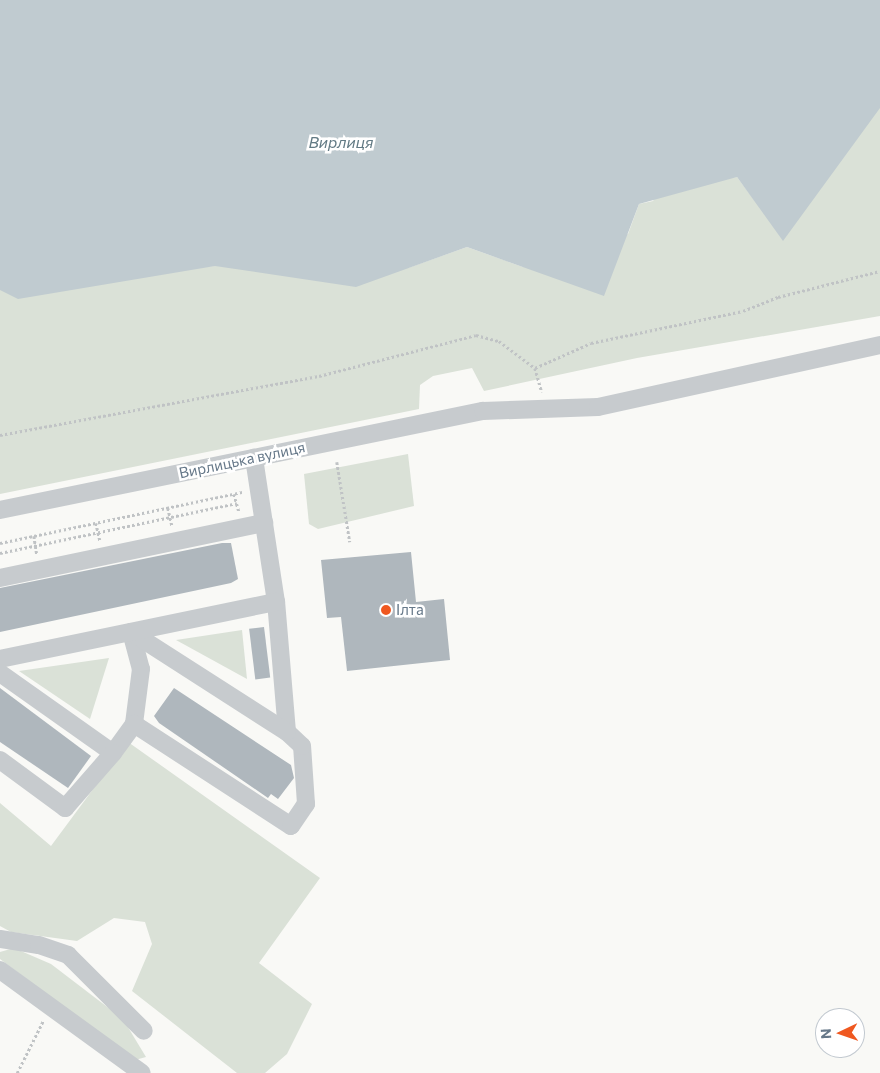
<!DOCTYPE html>
<html>
<head>
<meta charset="utf-8">
<style>
	body { margin:0 }
	#map { position:relative; width:880px; height:1073px; overflow:hidden; background:#f9f9f6; font-family:Commissioner,sans-serif }
	div>[style] { position:absolute }
	.green>* { inset:0; background:#dae1d7 }
	.water>* { inset:0; background:#c0cbd0 }
	.building>* { inset:0; background:#afb7bd; transform-origin:0 0 }
	.path>* { height:2.5px; margin-top:-1.25px; transform-origin:0; background:repeating-linear-gradient(90deg,#c0c3c5 0 2.5px,transparent 0 5px) }
	.minor>* { height:18px; margin:-9px; padding:0 9px; transform-origin:9px; border-radius:9px; background:#c7cbce }
	.dots>* { width:14px; height:14px; translate:-50% -50%; box-sizing:border-box; border:2px solid #fff; border-radius:50% }
	span { translate:-50% -50%; white-space:nowrap; text-align:center; line-height:1.15; -webkit-text-stroke:5px #fff; paint-order:stroke }
	.street-label { font-size:15px; color:#667889 }
	.poi-label { font-size:15px; color:#667889 }
	.left { translate:0 -50%; text-align:left }
	.water-label { font-size:16px; color:#627a84; font-style:italic }
	.north { position:absolute; left:815px; top:1008px; width:50px; height:50px; box-sizing:border-box; background:#fff; border:1px solid #c2c9d0; border-radius:50%; rotate:267deg; font-size:14px; font-weight:700; line-height:20px; text-align:center; color:#667889 }
	.north::after { content:''; display:block; margin:auto; width:18px; height:22px; background:#ef5820; clip-path:polygon(50% 0,100% 100%,50% 72%,0 100%) }
</style>
</head>
<body>
<div id="map">
	<div class="green">
		<div style="clip-path:polygon(880px 61px,880px 316px,637px 358px,484px 391px,472px 368px,433px 376px,420px 385px,419px 409px,0 494px,0 276px,215px 266px,408px 268px,467px 247px,523px 267px,628px 234px,639px 204px,653px 201px,664px 185px,737px 177px,755px 201px)"></div>
		<div style="clip-path:polygon(408px 454px,414px 506px,318px 529px,309px 524px,304px 474px)"></div>
		<div style="clip-path:polygon(242px 630px,247px 679px,176px 640px)"></div>
		<div style="clip-path:polygon(109px 658px,90px 719px,19px 671px)"></div>
		<div style="clip-path:polygon(128px 742px,320px 878px,259px 963px,312px 1004px,287px 1054px,265px 1073px,237px 1073px,132px 991px,152px 944px,145px 922px,114px 918px,77px 941px,11px 932px,0 926px,0 803px,51px 846px)"></div>
		<div style="clip-path:polygon(14px 948px,51px 964px,123px 1019px,146px 1057px,135px 1060px,0 959px,0 952px)"></div>
	</div>
	<div class="water">
		<div style="clip-path:polygon(0 0,880px 0,880px 108px,783px 241px,737px 177px,639px 204px,604px 296px,467px 247px,356px 287px,215px 266px,18px 299px,0 290px)"></div>
	</div>
	<div class="building">
		<div style="clip-path:polygon(222px 543px,231px 543px,238px 579px,231px 583px,0 632px,0 588px)"></div>
		<div style="clip-path:polygon(411px 552px,416px 602px,444px 599px,450px 660px,347px 671px,341px 617px,327px 618px,321px 560px)"></div>
		<div style="left:264px;top:627px;width:51px;height:15px;rotate:83deg"></div>
		<div style="clip-path:polygon(0 688px,91px 756px,68px 788px,0 742px)"></div>
		<div style="clip-path:polygon(174px 688px,291px 765px,294px 778px,278px 799px,271px 794px,268px 798px,159px 723px,154px 716px)"></div>
	</div>
	<div class="path">
		<div style="left:535px;top:368px;width:61px;rotate:-24.1deg"></div>
		<div style="left:591px;top:343px;width:155px;rotate:-11.9deg"></div>
		<div style="left:743px;top:311px;width:38px;rotate:-22deg"></div>
		<div style="left:778px;top:297px;width:105px;rotate:-14.3deg"></div>
		<div style="left:0;top:435px;width:324px;rotate:-10.5deg"></div>
		<div style="left:319px;top:376px;width:162px;rotate:-14.6deg"></div>
		<div style="left:476px;top:335px;width:24px;rotate:15deg"></div>
		<div style="left:499px;top:341px;width:45px;rotate:36.9deg"></div>
		<div style="left:535px;top:368px;width:25px;rotate:74deg"></div>
		<div style="left:337px;top:462px;width:81px;rotate:80.8deg"></div>
		<div style="left:234px;top:494px;width:19px;rotate:74deg"></div>
		<div style="left:168px;top:508px;width:18px;rotate:77deg"></div>
		<div style="left:96px;top:523px;width:18px;rotate:77deg"></div>
		<div style="left:34px;top:536px;width:18px;rotate:81deg"></div>
		<div style="left:0;top:543px;width:248px;rotate:-11.9deg"></div>
		<div style="left:0;top:553px;width:242px;rotate:-11.9deg"></div>
		<div style="left:17px;top:1073px;width:58px;rotate:-63.4deg"></div>
	</div>
	<div class="minor">
		<div style="left:0;top:510px;width:493px;rotate:-11.6deg"></div>
		<div style="left:483px;top:411px;width:115px;rotate:-2deg"></div>
		<div style="left:598px;top:407px;width:289px;rotate:-12.4deg"></div>
		<div style="left:0;top:578px;width:270px;rotate:-11.8deg"></div>
		<div style="left:131px;top:632px;width:38px;rotate:75deg"></div>
		<div style="left:141px;top:669px;width:55px;rotate:97.3deg"></div>
		<div style="left:134px;top:724px;width:187px;rotate:33deg"></div>
		<div style="left:291px;top:826px;width:27px;rotate:-56deg"></div>
		<div style="left:306px;top:804px;width:58px;rotate:-93.9deg"></div>
		<div style="left:302px;top:746px;width:21px;rotate:-137deg"></div>
		<div style="left:287px;top:732px;width:130px;rotate:-94.8deg"></div>
		<div style="left:276px;top:602px;width:146px;rotate:-98.7deg"></div>
		<div style="left:131px;top:632px;width:185px;rotate:32.7deg"></div>
		<div style="left:0;top:659px;width:282px;rotate:-11.7deg"></div>
		<div style="left:0;top:673px;width:138px;rotate:35.3deg"></div>
		<div style="left:113px;top:753px;width:36px;rotate:-54deg"></div>
		<div style="left:0;top:760px;width:81px;rotate:36.4deg"></div>
		<div style="left:65px;top:808px;width:73px;rotate:-48.9deg"></div>
		<div style="left:0;top:939px;width:39px;rotate:9deg"></div>
		<div style="left:39px;top:945px;width:31px;rotate:19deg"></div>
		<div style="left:68px;top:955px;width:107px;rotate:45deg"></div>
		<div style="left:0;top:970px;width:175px;rotate:36deg"></div>
	</div>
	<div class="dots">
		<div style="left:386px;top:610px;background:#ef5820"></div>
	</div>
	<div class="street-label">
		<span style="left:242px;top:460px;rotate:-12deg">Вирлицька вулиця</span>
	</div>
	<div class="poi-label">
		<span class="left" style="left:396px;top:610px">Ілта</span>
	</div>
	<div class="water-label">
		<span style="left:341px;top:142px">Вирлиця</span>
	</div>
	<div class="north">N</div>
</div>
</body>
</html>
